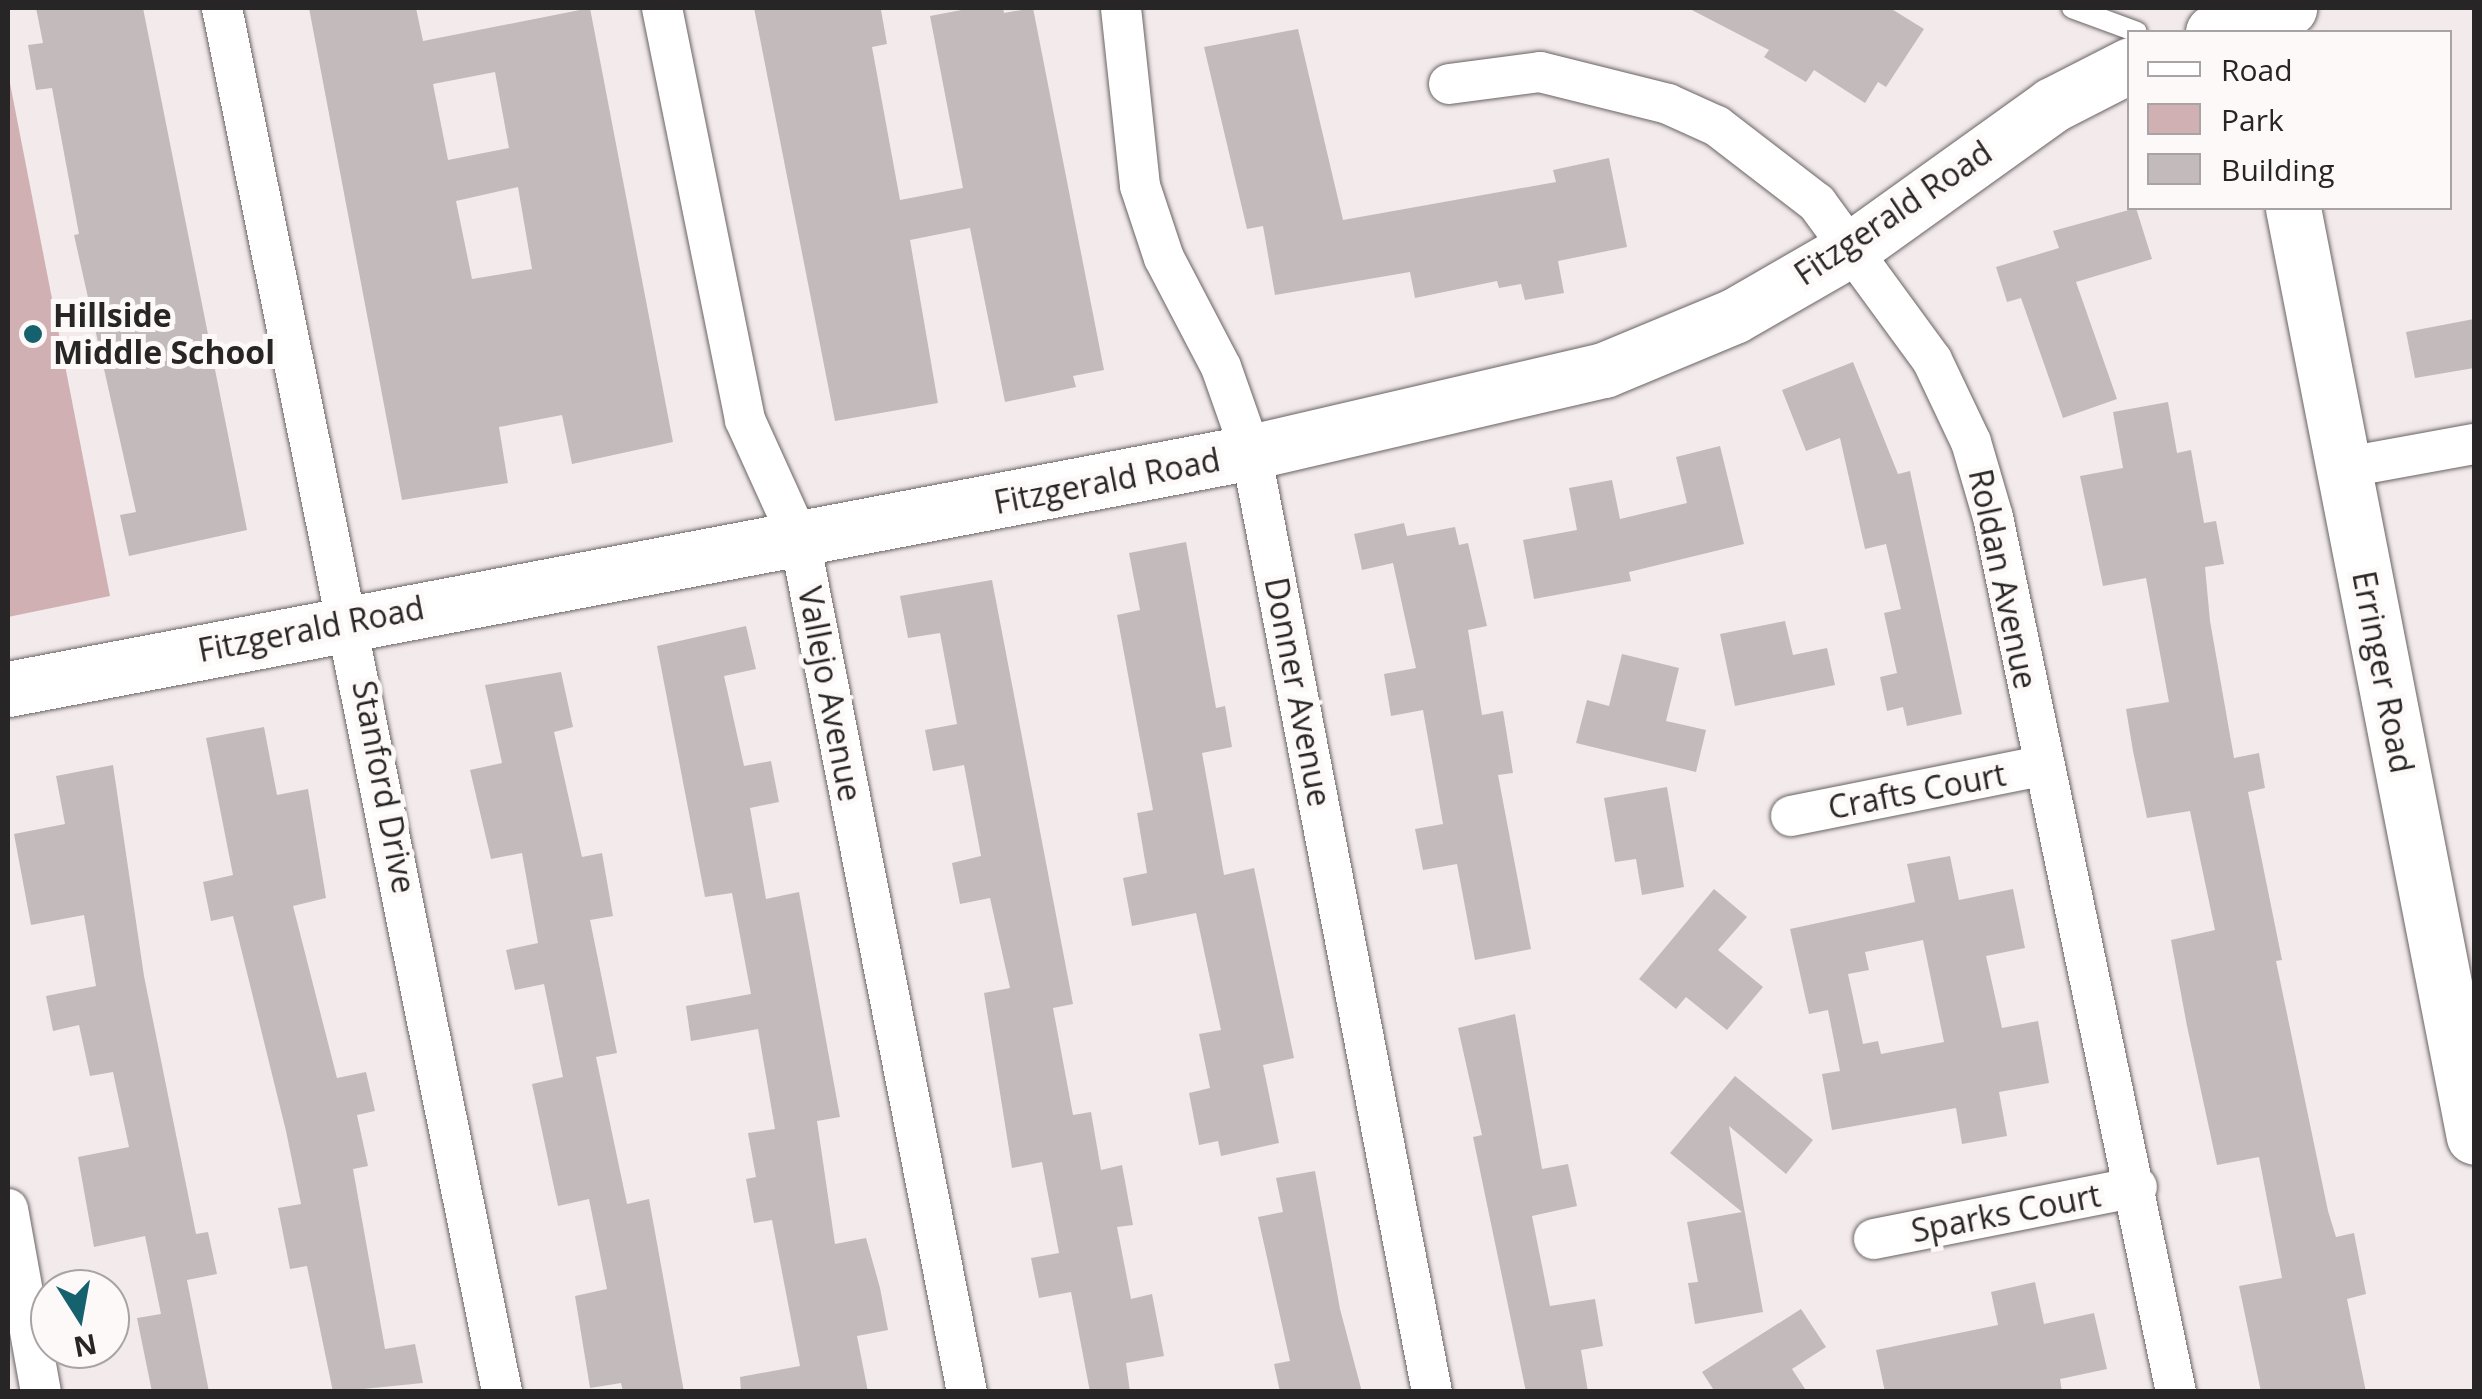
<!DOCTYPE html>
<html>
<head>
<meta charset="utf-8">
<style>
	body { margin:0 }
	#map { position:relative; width:2482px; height:1399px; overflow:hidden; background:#f3ebeb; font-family:"Open Sans",sans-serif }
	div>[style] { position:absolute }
	.green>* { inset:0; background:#d1b0b4 }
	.building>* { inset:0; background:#c2babb }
	.roads { filter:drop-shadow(0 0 2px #6a6364) drop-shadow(0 0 2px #6a6364) }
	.service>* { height:20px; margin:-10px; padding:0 10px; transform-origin:10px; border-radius:10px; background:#fff }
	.minor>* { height:40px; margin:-20px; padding:0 20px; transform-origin:20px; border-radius:20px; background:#fff }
	.secondary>* { height:55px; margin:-27.5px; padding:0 27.5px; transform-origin:27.5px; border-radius:27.5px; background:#fff }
	.dots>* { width:28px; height:28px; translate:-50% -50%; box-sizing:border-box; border:5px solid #fef9f9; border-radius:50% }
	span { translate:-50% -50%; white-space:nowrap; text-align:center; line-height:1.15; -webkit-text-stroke:10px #fef9f9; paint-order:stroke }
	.street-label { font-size:32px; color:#282526 }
	.poi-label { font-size:32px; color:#282526; font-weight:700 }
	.left { translate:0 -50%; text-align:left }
	.frame { position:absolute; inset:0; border:10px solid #282526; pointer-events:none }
	.legend { position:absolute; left:2127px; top:30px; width:325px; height:180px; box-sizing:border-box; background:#fef9f9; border:2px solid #a8a4a5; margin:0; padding:12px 18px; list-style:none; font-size:30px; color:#282526 }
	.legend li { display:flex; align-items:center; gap:20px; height:50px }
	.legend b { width:50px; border:2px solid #a8a4a5 }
	.north { position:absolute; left:30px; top:1269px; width:100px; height:100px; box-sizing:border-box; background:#fef9f9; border:2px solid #a8a4a5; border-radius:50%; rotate:169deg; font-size:28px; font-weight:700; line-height:40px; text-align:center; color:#282526 }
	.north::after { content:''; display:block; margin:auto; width:35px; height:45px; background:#16616e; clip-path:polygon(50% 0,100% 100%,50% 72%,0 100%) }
</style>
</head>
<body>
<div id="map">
	<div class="green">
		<div style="clip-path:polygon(8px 73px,110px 596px,8px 617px)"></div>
	</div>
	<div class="building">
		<div style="clip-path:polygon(36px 8px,143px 8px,247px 530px,129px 556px,120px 515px,136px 512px,74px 235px,79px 234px,52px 88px,36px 90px,28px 45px,43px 43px)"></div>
		<div style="clip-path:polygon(evenodd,309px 8px,416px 8px,423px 41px,590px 8px,673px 442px,572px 464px,562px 415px,499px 427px,508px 483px,402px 500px,309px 8px,495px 72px,509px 148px,448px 160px,433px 84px,495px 72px,309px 8px,518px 187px,532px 269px,472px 279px,456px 201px,518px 187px)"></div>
		<div style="clip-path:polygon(754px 8px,881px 10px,887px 44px,872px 47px,900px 200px,963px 188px,930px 16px,972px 8px,1003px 8px,1004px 13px,1033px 8px,1104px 370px,1073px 376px,1076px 387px,1005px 402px,970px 228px,910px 240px,938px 403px,835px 421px)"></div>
		<div style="clip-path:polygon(1688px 8px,1890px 8px,1924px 29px,1886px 87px,1878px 82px,1865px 103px,1814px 70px,1806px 82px,1764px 57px,1769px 50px)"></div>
		<div style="clip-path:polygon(1298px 29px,1343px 220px,1556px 182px,1553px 170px,1609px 158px,1627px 247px,1558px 261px,1564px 293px,1525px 300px,1521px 284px,1499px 288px,1497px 281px,1415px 298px,1410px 272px,1275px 295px,1263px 226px,1247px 229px,1204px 47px)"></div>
		<div style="clip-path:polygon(2136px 208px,2152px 259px,2076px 282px,2117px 399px,2063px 418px,2021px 298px,2007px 302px,1996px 267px,2059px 248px,2053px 231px)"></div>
		<div style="clip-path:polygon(2474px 319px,2474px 368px,2415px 378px,2406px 332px)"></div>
		<div style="clip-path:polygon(1853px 362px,1898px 474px,1910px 471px,1962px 714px,1907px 726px,1903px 707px,1887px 711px,1880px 677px,1897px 673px,1884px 613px,1901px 609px,1886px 544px,1865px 549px,1840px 438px,1806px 451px,1782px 390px)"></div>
		<div style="clip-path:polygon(2168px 402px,2177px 453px,2191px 450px,2204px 523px,2216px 521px,2224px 564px,2205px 567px,2210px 621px,2234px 758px,2259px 753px,2265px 788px,2248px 792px,2282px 960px,2276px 961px,2328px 1211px,2336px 1237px,2354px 1233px,2366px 1294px,2347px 1299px,2366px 1392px,2261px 1392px,2239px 1286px,2282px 1278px,2259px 1157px,2217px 1165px,2187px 1026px,2171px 940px,2215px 930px,2190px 811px,2147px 818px,2133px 751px,2126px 709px,2169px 702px,2146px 578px,2103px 586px,2080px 476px,2123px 468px,2113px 412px)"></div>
		<div style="clip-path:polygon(1720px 446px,1744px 544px,1629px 572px,1631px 581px,1534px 599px,1523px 540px,1577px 530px,1569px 488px,1612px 480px,1620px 519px,1687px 503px,1676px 457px)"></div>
		<div style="clip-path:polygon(1404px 523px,1407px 536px,1455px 527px,1459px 545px,1468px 543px,1487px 626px,1468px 630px,1482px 715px,1503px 711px,1513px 773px,1498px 775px,1531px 949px,1475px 960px,1457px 864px,1423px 870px,1415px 829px,1443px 824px,1423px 710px,1391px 716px,1384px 674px,1416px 668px,1393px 563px,1362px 570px,1354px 534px)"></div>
		<div style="clip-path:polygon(1186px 542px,1216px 708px,1225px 706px,1232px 747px,1202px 753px,1224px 875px,1254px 868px,1294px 1058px,1263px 1065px,1279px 1143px,1221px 1156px,1218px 1141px,1199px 1145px,1189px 1093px,1210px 1088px,1199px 1034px,1221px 1030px,1196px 913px,1132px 926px,1123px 878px,1147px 873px,1137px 813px,1153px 810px,1117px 615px,1140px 610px,1129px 553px)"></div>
		<div style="clip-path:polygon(992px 580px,1073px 1004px,1053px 1008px,1073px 1115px,1091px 1112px,1101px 1170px,1122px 1165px,1133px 1225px,1117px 1227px,1131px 1299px,1152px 1294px,1164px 1356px,1126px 1363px,1130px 1392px,1090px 1392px,1071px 1292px,1039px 1298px,1031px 1258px,1059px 1253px,1042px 1162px,1012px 1168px,984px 993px,1010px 988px,990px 898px,960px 904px,952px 863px,981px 856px,964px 765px,933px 771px,925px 730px,957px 724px,940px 633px,908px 638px,900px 596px)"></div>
		<div style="clip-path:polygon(1785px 621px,1793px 655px,1827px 648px,1835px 685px,1735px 706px,1720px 634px)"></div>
		<div style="clip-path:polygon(746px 626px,756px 669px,724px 676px,744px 766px,771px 761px,779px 802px,750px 808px,766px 899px,799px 892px,840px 1117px,817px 1121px,835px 1244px,866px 1238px,880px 1288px,888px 1330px,857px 1336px,868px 1392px,741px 1392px,740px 1377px,800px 1366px,772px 1220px,754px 1223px,746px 1179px,756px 1177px,748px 1133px,775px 1129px,758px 1029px,691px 1041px,686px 1006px,751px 994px,732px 893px,705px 897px,657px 646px)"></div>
		<div style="clip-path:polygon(1622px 654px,1679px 668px,1666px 721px,1706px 730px,1696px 772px,1576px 743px,1587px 700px,1609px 706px)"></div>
		<div style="clip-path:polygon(561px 672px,573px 727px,554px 732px,582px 857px,602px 853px,613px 916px,590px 920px,617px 1053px,596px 1057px,627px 1204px,649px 1199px,684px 1392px,623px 1392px,621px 1383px,590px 1388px,575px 1296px,607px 1289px,589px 1199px,558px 1206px,532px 1084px,563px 1077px,544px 984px,515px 990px,506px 950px,538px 943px,522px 853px,491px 859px,470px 770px,502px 763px,485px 685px)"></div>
		<div style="clip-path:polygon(264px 727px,277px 795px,308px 789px,326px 898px,293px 906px,337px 1078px,366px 1072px,375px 1111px,357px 1115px,368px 1166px,353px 1169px,385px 1349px,415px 1344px,423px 1383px,333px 1392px,307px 1266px,290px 1269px,278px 1208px,301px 1204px,286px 1131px,233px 916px,211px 921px,203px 882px,233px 875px,206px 738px)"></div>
		<div style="clip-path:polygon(113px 765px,144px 976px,196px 1234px,208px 1232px,217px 1274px,187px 1280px,209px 1392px,152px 1392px,137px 1318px,161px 1314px,145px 1236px,94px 1247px,78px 1157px,129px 1147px,113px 1072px,90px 1076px,79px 1025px,53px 1031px,46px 996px,96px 986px,84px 915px,31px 925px,14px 834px,65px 824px,56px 776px)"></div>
		<div style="clip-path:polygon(1667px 787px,1684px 887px,1642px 895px,1636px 859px,1615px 862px,1604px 798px)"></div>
		<div style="clip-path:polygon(evenodd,1950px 856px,1959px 900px,2013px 889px,2025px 948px,1986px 956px,2002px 1028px,2038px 1021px,2049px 1083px,1999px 1092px,2007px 1136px,1962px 1144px,1956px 1108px,1832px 1130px,1822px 1074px,1840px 1071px,1828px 1010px,1809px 1014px,1790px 929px,1915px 902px,1907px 864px,1950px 856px,1923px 940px,1944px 1042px,1881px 1054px,1878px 1041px,1863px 1044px,1848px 974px,1869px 970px,1865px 952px,1923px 940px)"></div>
		<div style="clip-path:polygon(1714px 889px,1747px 917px,1718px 950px,1763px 987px,1727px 1030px,1686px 997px,1676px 1009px,1639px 979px)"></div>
		<div style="clip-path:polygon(1515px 1014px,1542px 1169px,1568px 1164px,1577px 1206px,1532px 1216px,1550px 1306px,1595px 1299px,1603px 1346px,1581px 1350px,1588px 1392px,1526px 1392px,1473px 1137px,1482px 1135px,1458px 1028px)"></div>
		<div style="clip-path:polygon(1735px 1076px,1813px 1140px,1786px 1174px,1729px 1126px,1763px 1312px,1695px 1324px,1688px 1283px,1698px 1282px,1687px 1222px,1742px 1212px,1670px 1153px)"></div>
		<div style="clip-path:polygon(1315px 1171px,1340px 1309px,1362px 1392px,1280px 1392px,1274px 1364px,1290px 1361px,1258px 1217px,1283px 1212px,1276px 1178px)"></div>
		<div style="clip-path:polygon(2035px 1282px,2044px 1324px,2094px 1313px,2107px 1369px,2060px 1379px,2062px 1392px,1885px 1392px,1876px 1350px,1998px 1325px,1991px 1292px)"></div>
		<div style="clip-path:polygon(1801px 1309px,1826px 1347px,1792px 1369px,1807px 1392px,1715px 1392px,1702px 1372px)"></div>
	</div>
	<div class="roads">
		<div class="service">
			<div style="left:2072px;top:8px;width:69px;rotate:20.3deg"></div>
		</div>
		<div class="minor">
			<div style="left:222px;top:8px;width:1412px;rotate:78.56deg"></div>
			<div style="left:662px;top:8px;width:420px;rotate:78.6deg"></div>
			<div style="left:745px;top:420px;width:133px;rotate:65.6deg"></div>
			<div style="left:800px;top:541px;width:867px;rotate:78.9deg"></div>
			<div style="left:1121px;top:8px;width:179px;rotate:83.9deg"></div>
			<div style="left:1140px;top:186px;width:76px;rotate:71.6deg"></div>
			<div style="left:1164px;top:258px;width:123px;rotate:62.4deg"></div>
			<div style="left:1221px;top:367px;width:90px;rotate:70.6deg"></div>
			<div style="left:1251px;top:452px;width:957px;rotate:79.1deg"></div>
			<div style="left:1449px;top:84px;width:92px;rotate:-7.5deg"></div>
			<div style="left:1540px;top:72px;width:132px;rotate:14deg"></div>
			<div style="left:1668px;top:104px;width:54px;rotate:24.2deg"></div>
			<div style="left:1717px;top:126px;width:126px;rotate:37.6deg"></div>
			<div style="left:1817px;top:203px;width:195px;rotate:53.8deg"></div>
			<div style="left:1932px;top:360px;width:91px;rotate:64.6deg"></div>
			<div style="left:1971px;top:442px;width:78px;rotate:73.7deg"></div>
			<div style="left:1993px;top:517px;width:894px;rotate:78.19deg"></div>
			<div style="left:2342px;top:468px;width:134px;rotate:-10.3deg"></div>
			<div style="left:1791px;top:816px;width:256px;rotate:-11.3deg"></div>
			<div style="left:8px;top:1209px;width:186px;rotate:79.8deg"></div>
			<div style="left:1874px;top:1239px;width:268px;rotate:-11.2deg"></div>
		</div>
		<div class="secondary">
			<div style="left:2213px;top:32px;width:80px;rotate:-17.5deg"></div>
			<div style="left:2293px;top:208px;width:946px;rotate:78.98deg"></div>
			<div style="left:8px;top:689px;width:1265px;rotate:-10.79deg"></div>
			<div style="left:1251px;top:452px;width:362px;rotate:-13.1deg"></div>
			<div style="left:1604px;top:370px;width:141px;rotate:-22.6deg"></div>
			<div style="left:1734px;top:316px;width:138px;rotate:-29.9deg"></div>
			<div style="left:1854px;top:247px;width:244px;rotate:-35.6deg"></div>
			<div style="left:2052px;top:105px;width:88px;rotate:-27.1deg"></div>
		</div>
	</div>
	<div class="dots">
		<div style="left:33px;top:334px;background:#16616e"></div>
	</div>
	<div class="street-label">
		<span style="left:1893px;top:213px;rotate:-34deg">Fitzgerald Road</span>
		<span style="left:1107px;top:481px;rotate:-11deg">Fitzgerald Road</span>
		<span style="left:2003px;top:579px;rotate:78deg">Roldan Avenue</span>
		<span style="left:311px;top:629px;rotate:-11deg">Fitzgerald Road</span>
		<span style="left:2383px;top:672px;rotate:79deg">Erringer Road</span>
		<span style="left:1298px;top:692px;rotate:79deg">Donner Avenue</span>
		<span style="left:830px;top:694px;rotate:79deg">Vallejo Avenue</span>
		<span style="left:384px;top:787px;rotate:79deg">Stanford Drive</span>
		<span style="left:1917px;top:791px;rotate:-11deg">Crafts Court</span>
		<span style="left:2006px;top:1213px;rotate:-11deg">Sparks Court</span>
	</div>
	<div class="poi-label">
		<span class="left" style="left:53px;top:334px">Hillside<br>Middle School</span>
	</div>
	<div class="frame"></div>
	<ul class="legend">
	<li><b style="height:12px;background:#fff"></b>Road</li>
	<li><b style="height:28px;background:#d1b0b4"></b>Park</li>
	<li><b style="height:28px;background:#c2babb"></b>Building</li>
	</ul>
	<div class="north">N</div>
</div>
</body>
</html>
